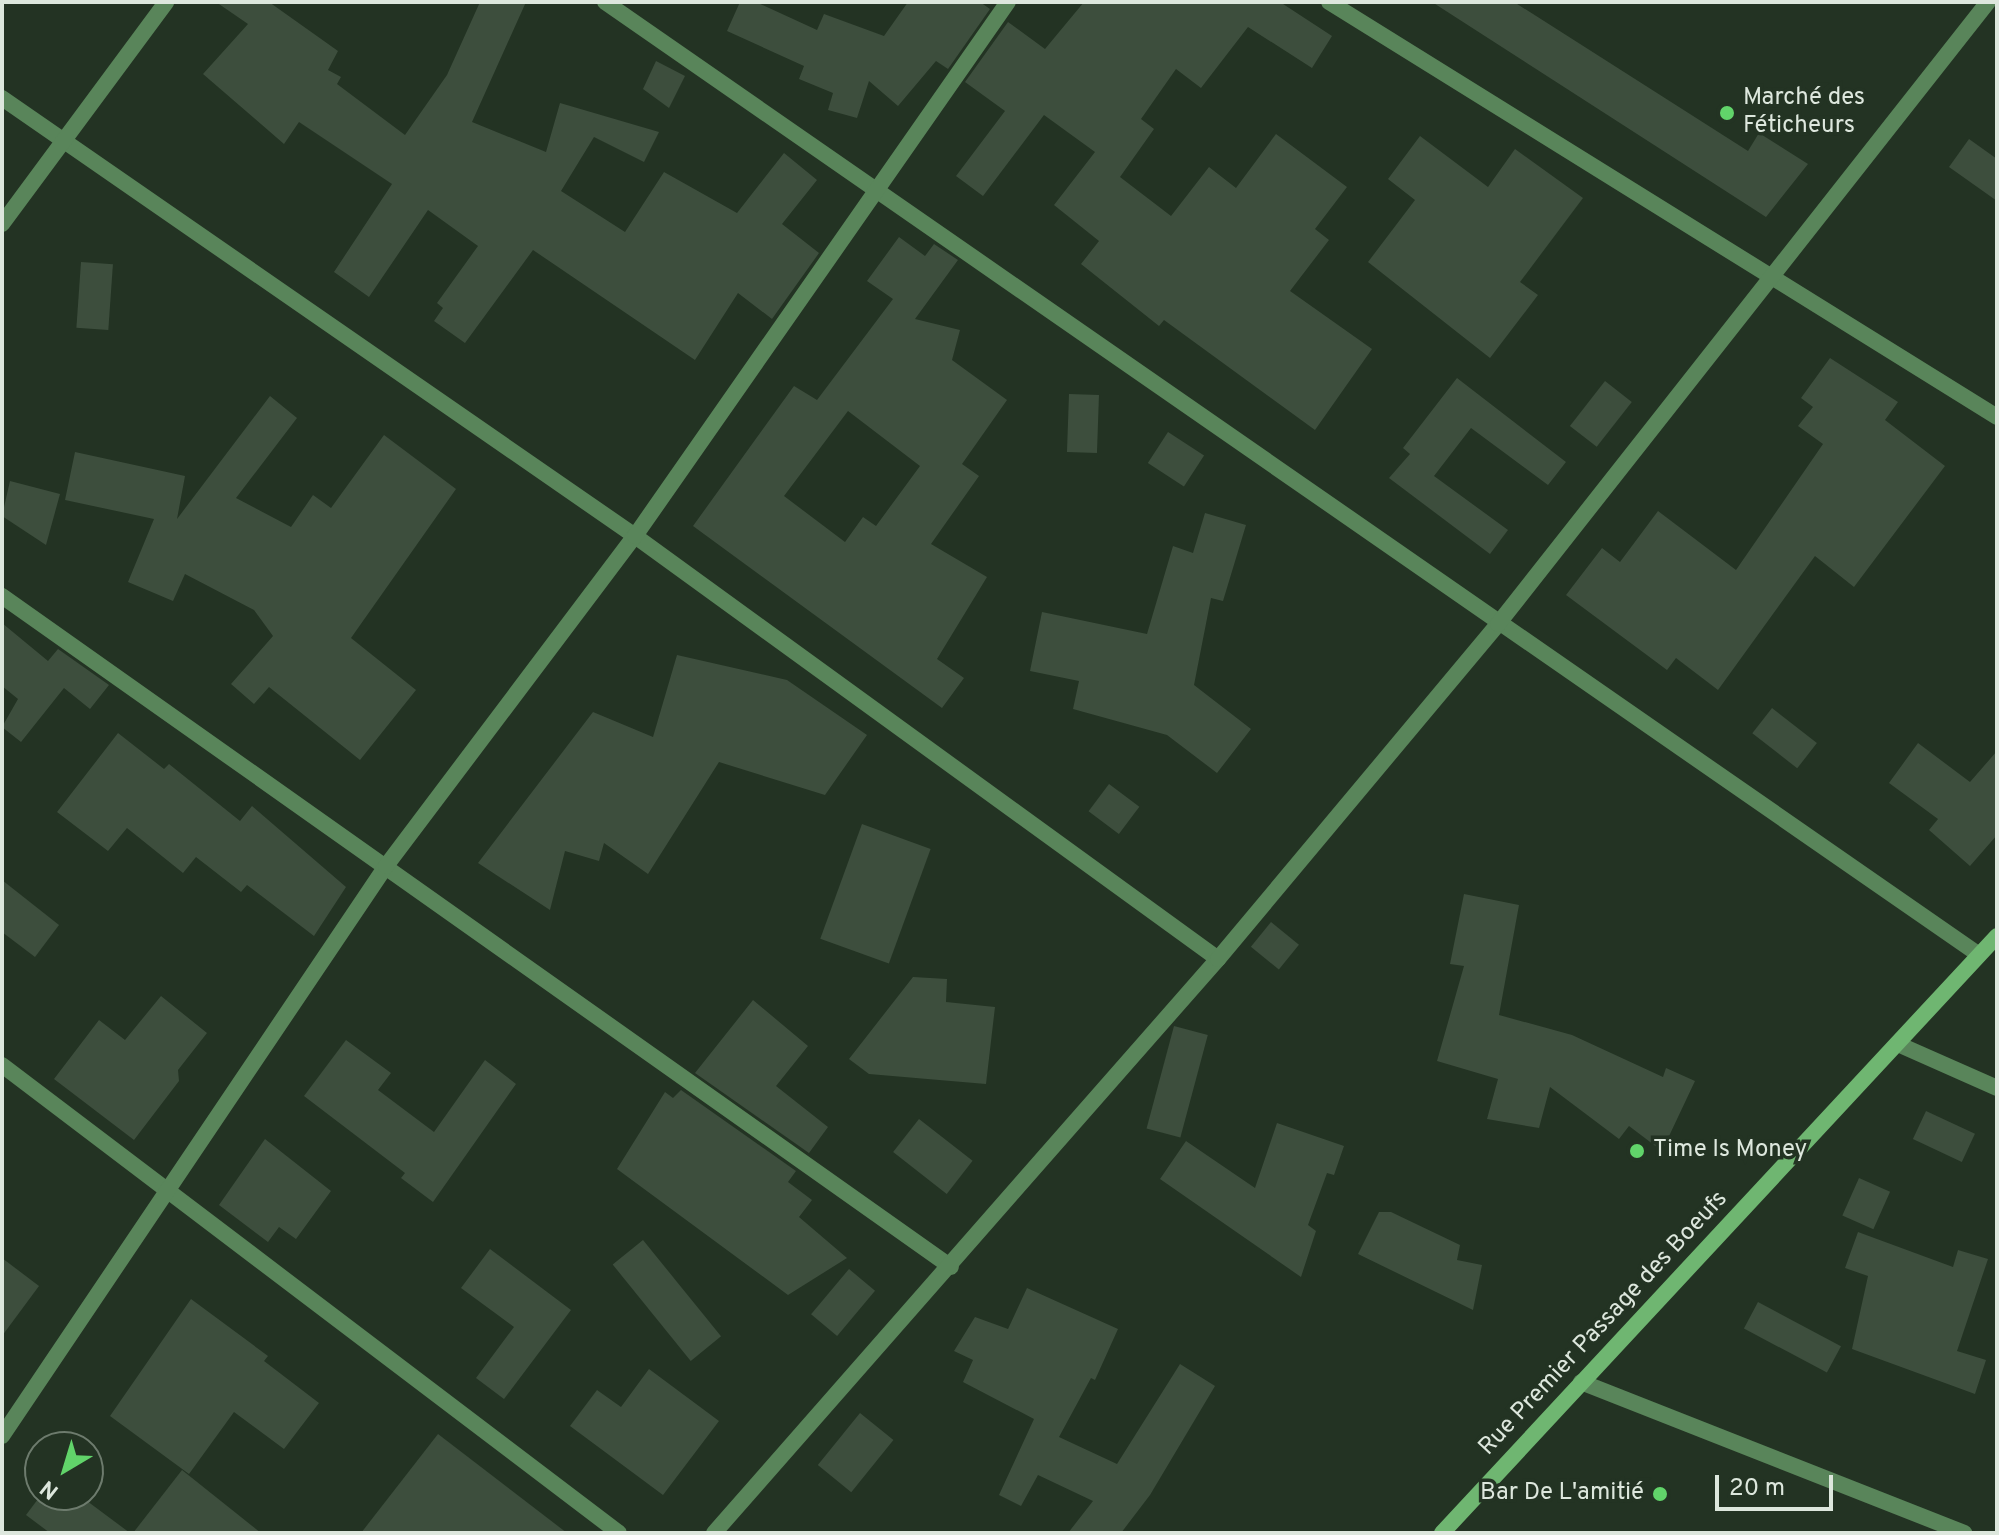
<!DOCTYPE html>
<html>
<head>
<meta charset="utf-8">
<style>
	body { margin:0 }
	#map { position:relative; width:1999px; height:1535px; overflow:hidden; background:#233323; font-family:Overpass,sans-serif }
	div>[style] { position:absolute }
	.building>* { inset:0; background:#3d4e3d; transform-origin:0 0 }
	.street>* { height:16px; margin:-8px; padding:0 8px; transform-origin:8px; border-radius:8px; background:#59855a }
	.secondary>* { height:16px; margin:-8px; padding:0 8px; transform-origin:8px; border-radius:8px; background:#6fb671 }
	.dots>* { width:22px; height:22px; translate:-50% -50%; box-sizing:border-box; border:4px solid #233323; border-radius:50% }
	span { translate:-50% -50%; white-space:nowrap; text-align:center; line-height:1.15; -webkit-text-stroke:7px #233323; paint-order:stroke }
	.poi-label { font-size:24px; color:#dde7dd }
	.left { translate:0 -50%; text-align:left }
	.right { translate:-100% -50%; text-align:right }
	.street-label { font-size:24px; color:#dde7dd }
	.frame { position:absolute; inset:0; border:4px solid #dde7dd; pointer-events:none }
	.north { position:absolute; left:24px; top:1431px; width:80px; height:80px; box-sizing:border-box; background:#233323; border:2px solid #6d7b6d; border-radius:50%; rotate:218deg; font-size:22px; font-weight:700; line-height:32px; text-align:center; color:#dde7dd }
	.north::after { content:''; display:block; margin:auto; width:28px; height:36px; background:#61d46a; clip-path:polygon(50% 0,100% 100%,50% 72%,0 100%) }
	.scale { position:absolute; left:1715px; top:1475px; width:118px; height:36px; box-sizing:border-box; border:4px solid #dde7dd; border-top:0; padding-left:10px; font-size:24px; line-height:28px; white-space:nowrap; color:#dde7dd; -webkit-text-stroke:6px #233323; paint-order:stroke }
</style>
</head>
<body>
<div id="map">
	<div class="building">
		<div style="clip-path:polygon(216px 2px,269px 2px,338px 51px,328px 70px,341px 77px,337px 84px,405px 135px,447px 75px,480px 2px,526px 2px,472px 122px,546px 152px,560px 103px,659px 132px,644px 162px,594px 137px,561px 191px,625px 232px,664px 172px,737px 213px,784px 153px,817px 180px,782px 224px,819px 253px,772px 319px,738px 293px,695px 360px,533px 250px,465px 343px,434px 321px,443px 308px,437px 303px,478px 246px,428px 210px,369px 297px,334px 272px,392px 184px,299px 122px,284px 144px,203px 74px,248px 24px)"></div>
		<div style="clip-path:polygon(740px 2px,756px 2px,817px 30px,824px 14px,884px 36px,908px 2px,980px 2px,990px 9px,948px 69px,936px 61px,898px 106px,869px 81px,857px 118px,828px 110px,833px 93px,799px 79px,804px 66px,727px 31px)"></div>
		<div style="clip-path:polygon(1084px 2px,1280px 2px,1332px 36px,1312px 68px,1248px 27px,1201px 88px,1176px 69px,1141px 119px,1154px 129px,1120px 177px,1171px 216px,1209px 167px,1236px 188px,1276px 134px,1347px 187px,1315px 229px,1329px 240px,1290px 291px,1372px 349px,1315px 430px,1164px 320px,1159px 326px,1081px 264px,1099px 241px,1054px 205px,1095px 152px,1044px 115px,983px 196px,956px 176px,1005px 111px,965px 82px,1008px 22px,1045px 49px)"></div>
		<div style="clip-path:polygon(1432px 2px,1514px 2px,1748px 151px,1759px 133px,1808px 164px,1766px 217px)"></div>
		<div style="clip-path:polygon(656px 61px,685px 76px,669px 108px,643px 89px)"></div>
		<div style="clip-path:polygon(1420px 136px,1488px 187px,1515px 149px,1583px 198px,1520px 282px,1538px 295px,1490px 358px,1368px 262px,1415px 200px,1388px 179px)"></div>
		<div style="clip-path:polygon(1969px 139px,1997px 159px,1997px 201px,1949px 167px)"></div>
		<div style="clip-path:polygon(evenodd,899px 237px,925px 256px,934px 244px,958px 260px,915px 319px,960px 330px,952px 360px,1007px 400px,962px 464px,979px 476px,931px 544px,987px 577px,937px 659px,964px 678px,942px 708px,693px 526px,794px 386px,817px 400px,893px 299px,867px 281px,899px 237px,848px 411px,920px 466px,876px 526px,863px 517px,845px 542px,784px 496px,848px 411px)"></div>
		<div style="left:81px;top:262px;width:32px;height:66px;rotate:4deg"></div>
		<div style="clip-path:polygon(1830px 358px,1898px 402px,1885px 420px,1945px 466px,1854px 587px,1815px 556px,1718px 690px,1676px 658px,1667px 670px,1566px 595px,1602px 548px,1620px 562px,1658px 511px,1736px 570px,1823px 444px,1798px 426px,1813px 407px,1801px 398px)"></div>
		<div style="clip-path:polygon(1457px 378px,1566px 462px,1548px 485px,1471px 428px,1434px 476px,1508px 530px,1490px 554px,1389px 478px,1410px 454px,1403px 448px)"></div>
		<div style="left:1605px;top:381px;width:34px;height:57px;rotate:38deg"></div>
		<div style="left:1069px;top:394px;width:30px;height:58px;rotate:2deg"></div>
		<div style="clip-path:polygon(270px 396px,297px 418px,236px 498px,291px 527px,313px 495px,331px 508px,384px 435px,456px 489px,351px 638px,416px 690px,360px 760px,269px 687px,254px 704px,231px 684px,273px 636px,254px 610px,185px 574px,173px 601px,128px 582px,154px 519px,65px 500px,75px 452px,185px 476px,177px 519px)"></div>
		<div style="left:1168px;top:432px;width:43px;height:37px;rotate:33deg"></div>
		<div style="clip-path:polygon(10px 481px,60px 494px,46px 545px,2px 516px)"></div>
		<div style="clip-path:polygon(1205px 513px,1246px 525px,1223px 601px,1211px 598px,1194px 685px,1251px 729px,1217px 773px,1167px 735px,1073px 709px,1079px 681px,1030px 671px,1042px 612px,1147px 634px,1173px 546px,1193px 553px)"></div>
		<div style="clip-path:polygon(2px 623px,48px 661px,58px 649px,109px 685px,90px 709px,64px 688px,21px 742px,2px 727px,18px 699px,2px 686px)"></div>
		<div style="clip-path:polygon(677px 655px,787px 680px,867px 735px,825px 795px,719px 762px,648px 874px,604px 843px,599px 861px,565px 851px,550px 910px,478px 863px,593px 712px,653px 737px)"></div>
		<div style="left:1772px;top:708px;width:57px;height:32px;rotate:38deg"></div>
		<div style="clip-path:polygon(118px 733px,164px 769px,169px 764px,240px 821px,252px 806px,346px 887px,314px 936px,247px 885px,241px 892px,196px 857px,183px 873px,127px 828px,108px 851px,57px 812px)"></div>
		<div style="clip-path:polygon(1918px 743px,1970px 782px,1997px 751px,1997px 835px,1970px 866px,1929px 830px,1938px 819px,1889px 783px)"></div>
		<div style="left:1109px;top:784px;width:38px;height:34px;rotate:37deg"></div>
		<div style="left:862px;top:824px;width:73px;height:122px;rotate:20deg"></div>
		<div style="clip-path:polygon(2px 880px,59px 925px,35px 957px,2px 932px)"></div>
		<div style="clip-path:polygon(1464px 894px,1519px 905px,1499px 1015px,1572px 1035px,1663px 1077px,1666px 1068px,1695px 1081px,1662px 1151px,1629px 1126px,1619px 1139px,1550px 1087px,1539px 1128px,1487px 1119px,1498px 1079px,1437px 1061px,1464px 966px,1450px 964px)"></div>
		<div style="left:1271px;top:922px;width:36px;height:32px;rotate:39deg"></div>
		<div style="clip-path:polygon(913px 977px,947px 979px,946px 1002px,995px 1007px,986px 1084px,869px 1074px,849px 1059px)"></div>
		<div style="clip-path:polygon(161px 996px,207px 1033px,178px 1070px,179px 1081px,134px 1140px,54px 1079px,99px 1020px,125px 1040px)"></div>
		<div style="clip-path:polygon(753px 1000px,808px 1046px,776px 1086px,828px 1127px,809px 1153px,695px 1073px)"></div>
		<div style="left:1174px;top:1026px;width:35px;height:106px;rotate:15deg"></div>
		<div style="clip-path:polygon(346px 1040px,391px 1073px,378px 1090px,434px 1132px,485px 1060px,516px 1084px,433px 1202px,401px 1178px,405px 1173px,304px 1096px)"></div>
		<div style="clip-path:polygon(681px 1090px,796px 1171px,788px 1182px,812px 1200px,799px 1217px,847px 1258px,788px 1295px,617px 1169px,665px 1092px,673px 1098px)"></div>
		<div style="left:1926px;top:1111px;width:54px;height:31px;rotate:25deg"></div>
		<div style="left:919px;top:1119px;width:68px;height:42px;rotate:38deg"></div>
		<div style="clip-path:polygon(1277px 1123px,1344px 1146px,1334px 1175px,1327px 1173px,1308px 1225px,1316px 1231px,1301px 1277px,1160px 1179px,1186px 1141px,1255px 1188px)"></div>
		<div style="clip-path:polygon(265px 1139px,331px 1191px,296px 1239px,279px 1227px,268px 1242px,219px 1205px)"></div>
		<div style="left:1859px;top:1178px;width:34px;height:41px;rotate:24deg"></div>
		<div style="clip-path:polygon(1379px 1212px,1391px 1212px,1460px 1245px,1457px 1260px,1482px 1265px,1473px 1310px,1358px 1254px)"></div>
		<div style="clip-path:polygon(1858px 1232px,1953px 1267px,1958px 1250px,1988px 1259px,1957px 1351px,1986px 1360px,1975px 1394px,1852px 1349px,1868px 1276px,1845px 1268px)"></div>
		<div style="left:643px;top:1240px;width:124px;height:39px;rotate:51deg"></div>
		<div style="clip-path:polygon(490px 1249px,571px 1310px,504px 1399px,476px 1378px,514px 1327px,461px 1288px)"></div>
		<div style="clip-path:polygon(2px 1258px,39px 1286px,2px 1336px)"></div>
		<div style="left:849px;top:1269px;width:34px;height:59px;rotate:40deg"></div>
		<div style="clip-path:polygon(1027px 1288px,1118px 1329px,1095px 1380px,1091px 1378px,1059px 1437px,1117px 1464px,1180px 1364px,1215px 1386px,1150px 1495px,1121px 1533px,1068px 1533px,1093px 1501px,1038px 1475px,1021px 1506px,999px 1495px,1034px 1419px,963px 1382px,973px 1360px,954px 1351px,975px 1317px,1008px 1329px)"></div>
		<div style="clip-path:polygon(191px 1299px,268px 1356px,264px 1361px,319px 1403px,284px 1449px,234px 1412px,189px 1474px,110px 1416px)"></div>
		<div style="left:1758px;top:1302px;width:94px;height:30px;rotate:28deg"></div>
		<div style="clip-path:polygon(649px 1369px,719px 1421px,663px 1495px,570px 1426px,597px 1390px,621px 1407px)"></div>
		<div style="left:860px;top:1413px;width:43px;height:67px;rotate:39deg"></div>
		<div style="clip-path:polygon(438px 1434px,567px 1533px,361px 1533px)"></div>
		<div style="clip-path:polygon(182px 1470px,261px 1533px,133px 1533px)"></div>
		<div style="clip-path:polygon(41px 1495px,79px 1495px,130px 1533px,50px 1533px,26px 1515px)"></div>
	</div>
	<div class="street">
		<div style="left:605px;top:2px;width:1672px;rotate:34.74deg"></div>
		<div style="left:1329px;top:2px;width:786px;rotate:31.85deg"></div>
		<div style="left:2px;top:98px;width:770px;rotate:34.68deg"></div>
		<div style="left:635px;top:536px;width:720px;rotate:35.96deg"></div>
		<div style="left:2px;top:224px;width:276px;rotate:-53.5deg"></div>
		<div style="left:2px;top:596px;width:1162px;rotate:35.26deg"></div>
		<div style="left:1900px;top:1045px;width:106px;rotate:23.9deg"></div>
		<div style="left:2px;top:1065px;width:774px;rotate:37.18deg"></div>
		<div style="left:1581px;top:1382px;width:412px;rotate:21.5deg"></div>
		<div style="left:2px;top:1436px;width:687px;rotate:-56.03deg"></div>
		<div style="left:386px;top:866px;width:413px;rotate:-53deg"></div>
		<div style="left:635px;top:536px;width:651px;rotate:-55.07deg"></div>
		<div style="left:714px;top:1533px;width:764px;rotate:-48.72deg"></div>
		<div style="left:1218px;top:959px;width:437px;rotate:-50.1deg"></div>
		<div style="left:1498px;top:624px;width:792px;rotate:-51.77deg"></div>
	</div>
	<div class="secondary">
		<div style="left:1442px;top:1533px;width:815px;rotate:-47.09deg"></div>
	</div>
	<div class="dots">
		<div style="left:1727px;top:113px;background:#61d46a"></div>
		<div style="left:1637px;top:1151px;background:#61d46a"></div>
		<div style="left:1660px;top:1494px;background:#61d46a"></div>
	</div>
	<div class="poi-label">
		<span class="left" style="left:1743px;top:113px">Marché des<br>Féticheurs</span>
		<span class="left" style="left:1653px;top:1151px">Time Is Money</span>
		<span class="right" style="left:1644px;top:1494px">Bar De L'amitié</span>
	</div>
	<div class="street-label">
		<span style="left:1604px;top:1324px;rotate:-47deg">Rue Premier Passage des Boeufs</span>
	</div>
	<div class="frame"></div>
	<div class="north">N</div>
	<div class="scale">20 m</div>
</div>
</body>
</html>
